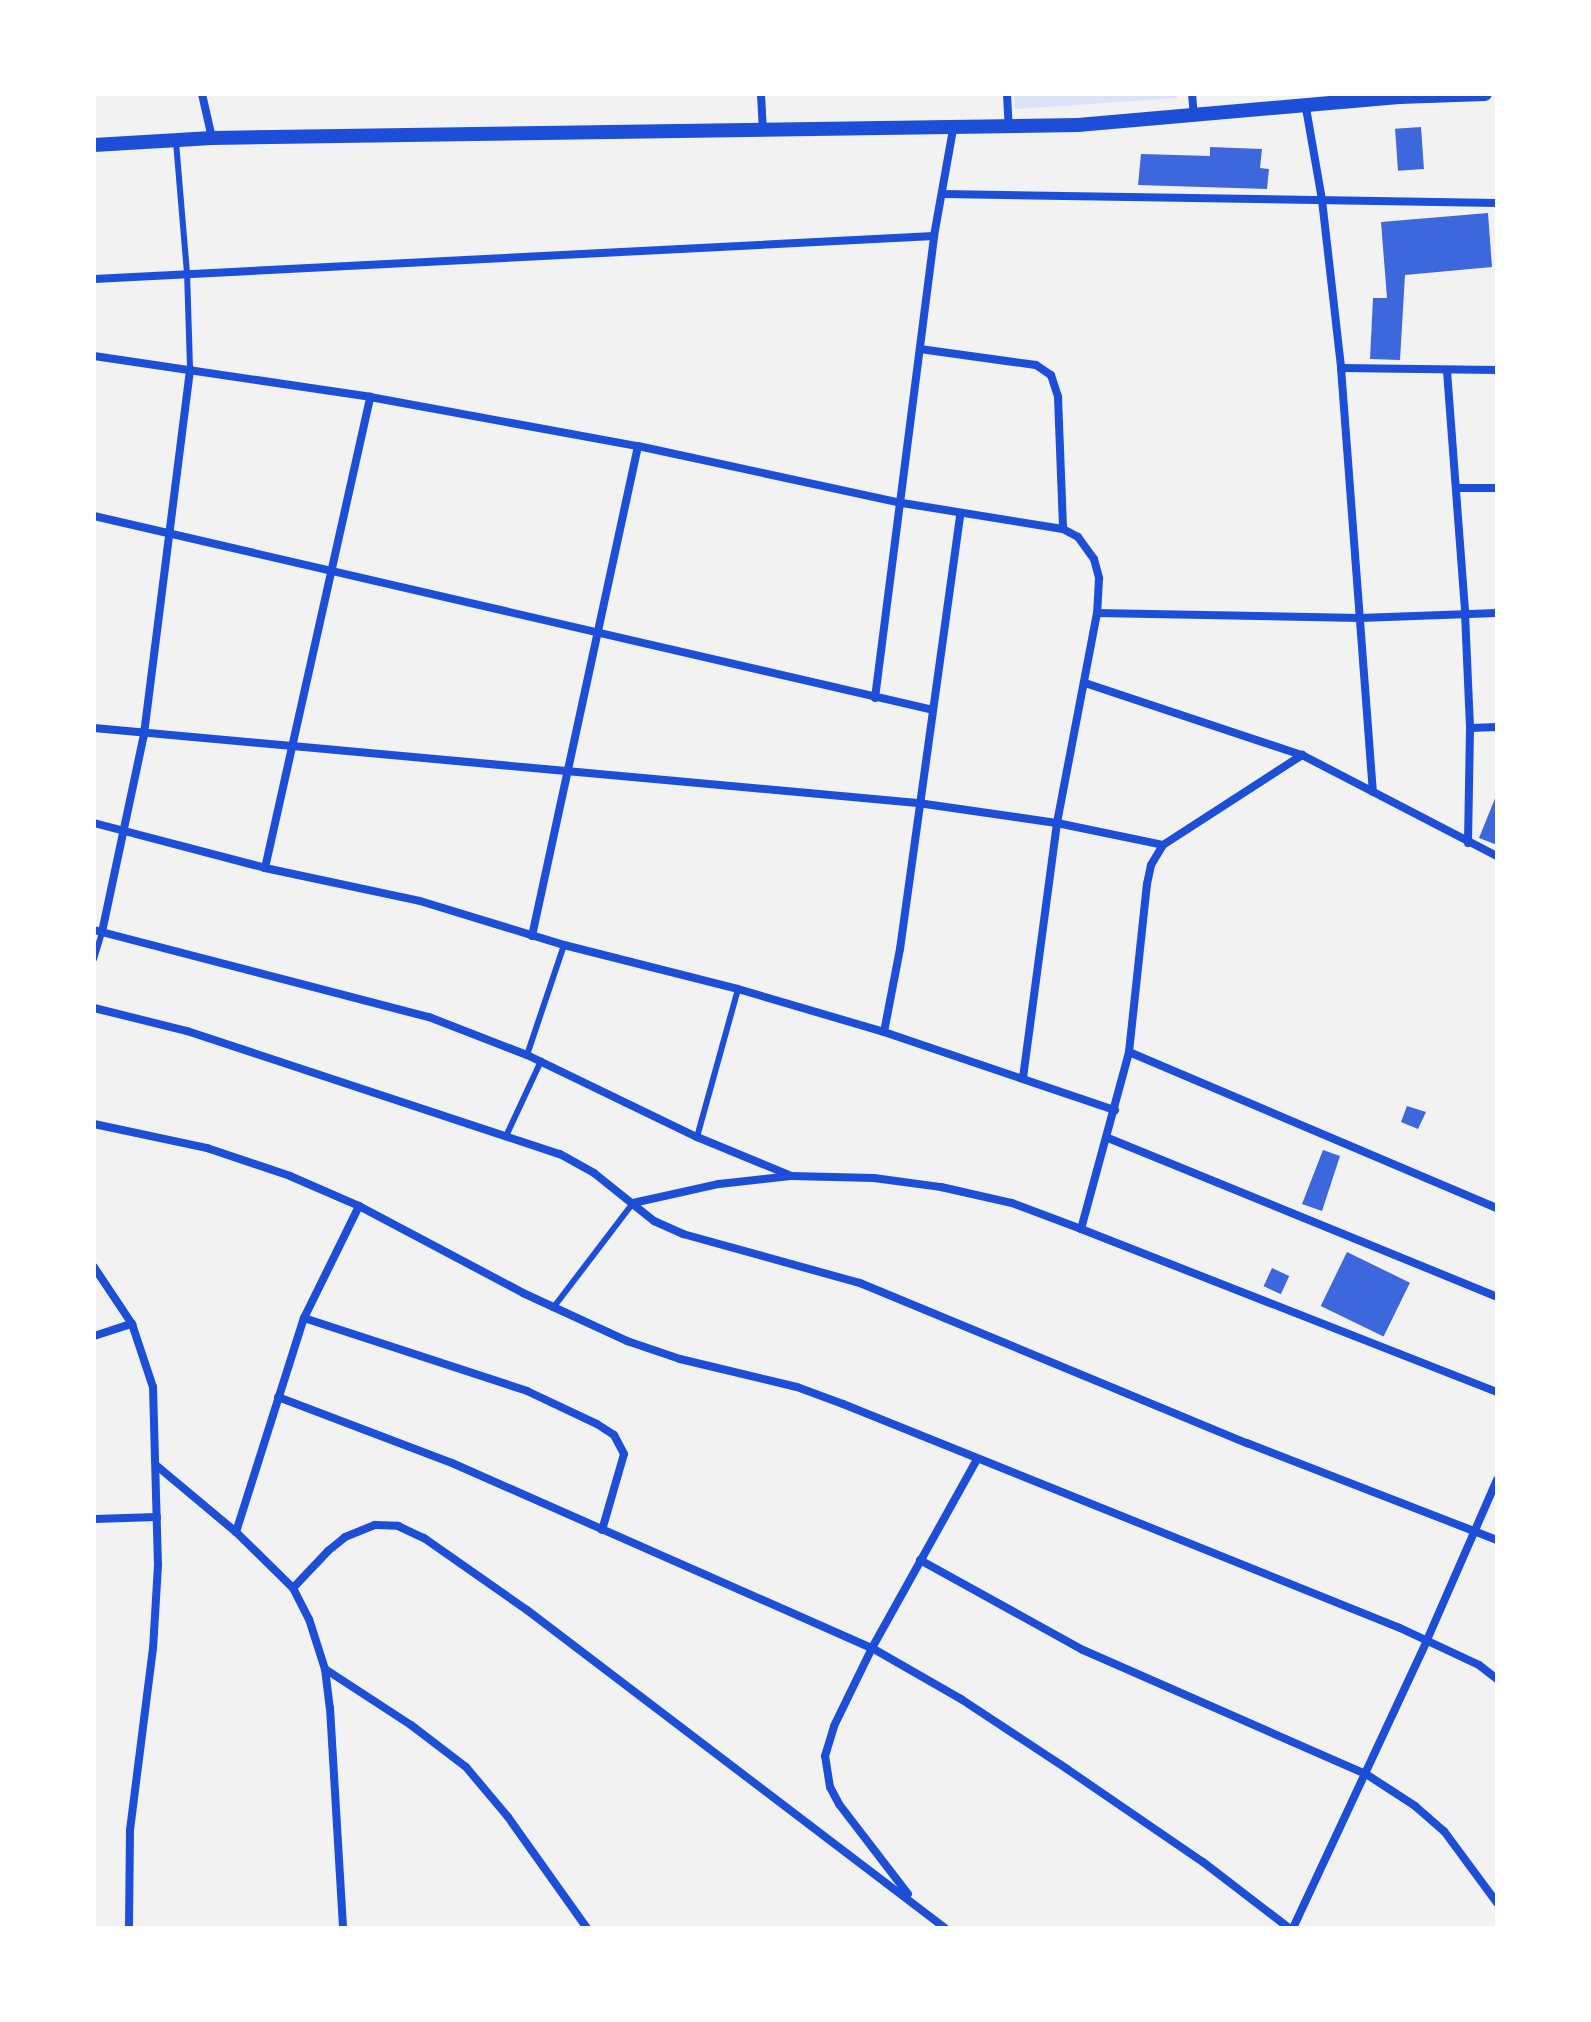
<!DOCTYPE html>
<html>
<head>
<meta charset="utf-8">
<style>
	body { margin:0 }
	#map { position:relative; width:1591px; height:2022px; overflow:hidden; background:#f2f2f2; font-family:Barlow,sans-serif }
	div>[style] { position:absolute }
	.green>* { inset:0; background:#dbe4f7 }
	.building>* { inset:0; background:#3d67dc; transform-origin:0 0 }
	.service>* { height:6px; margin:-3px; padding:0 3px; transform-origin:3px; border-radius:3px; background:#1d4ed8 }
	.minor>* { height:8px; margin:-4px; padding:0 4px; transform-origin:4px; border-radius:4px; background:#1d4ed8 }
	.tertiary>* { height:14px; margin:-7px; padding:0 7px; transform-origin:7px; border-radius:7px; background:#1d4ed8 }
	span { translate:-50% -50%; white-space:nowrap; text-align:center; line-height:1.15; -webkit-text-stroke:6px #fff; paint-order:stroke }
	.frame { position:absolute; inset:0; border:96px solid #fff; pointer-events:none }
</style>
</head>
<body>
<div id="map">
	<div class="green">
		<div style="clip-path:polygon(1014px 94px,1177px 94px,1177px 98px,1015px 109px)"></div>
	</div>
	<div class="building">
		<div style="left:1421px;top:127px;width:42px;height:26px;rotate:86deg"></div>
		<div style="clip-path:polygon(1210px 147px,1262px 149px,1260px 168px,1269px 169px,1267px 189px,1138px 185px,1141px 154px,1210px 156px)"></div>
		<div style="clip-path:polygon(1488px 213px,1492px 267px,1405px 275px,1400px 360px,1370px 359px,1373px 298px,1387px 298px,1381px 222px)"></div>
		<div style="clip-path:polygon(1496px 796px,1497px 797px,1497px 845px,1479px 838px)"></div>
		<div style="clip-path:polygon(1407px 1106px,1426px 1112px,1418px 1129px,1401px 1122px)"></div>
		<div style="clip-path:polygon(1323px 1150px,1340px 1156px,1322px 1211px,1302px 1204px)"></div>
		<div style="left:1347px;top:1252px;width:70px;height:60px;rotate:26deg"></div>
		<div style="left:1272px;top:1268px;width:19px;height:20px;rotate:25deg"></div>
	</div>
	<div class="service">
		<div style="left:176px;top:142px;width:130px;rotate:85.2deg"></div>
		<div style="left:187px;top:272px;width:97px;rotate:88.2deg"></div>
		<div style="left:94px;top:959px;width:28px;rotate:-73deg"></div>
		<div style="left:527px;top:1055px;width:116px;rotate:-71.4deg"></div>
		<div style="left:507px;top:1134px;width:81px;rotate:-65deg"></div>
		<div style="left:697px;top:1137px;width:154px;rotate:-74.5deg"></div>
		<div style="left:553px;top:1308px;width:132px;rotate:-52.7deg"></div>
	</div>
	<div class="minor">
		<div style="left:202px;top:94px;width:45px;rotate:77.2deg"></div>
		<div style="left:761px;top:94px;width:36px;rotate:87deg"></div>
		<div style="left:1007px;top:94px;width:33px;rotate:87deg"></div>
		<div style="left:1192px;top:94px;width:23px;rotate:85deg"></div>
		<div style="left:1306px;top:108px;width:93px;rotate:80.1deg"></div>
		<div style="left:1322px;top:200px;width:169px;rotate:83.5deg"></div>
		<div style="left:1341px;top:368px;width:425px;rotate:85.7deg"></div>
		<div style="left:944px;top:194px;width:553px;rotate:0.93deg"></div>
		<div style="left:94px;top:279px;width:841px;rotate:-2.93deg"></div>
		<div style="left:920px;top:349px;width:117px;rotate:7.9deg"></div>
		<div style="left:1036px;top:365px;width:18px;rotate:34deg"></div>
		<div style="left:1051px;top:375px;width:23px;rotate:72deg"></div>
		<div style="left:1058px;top:397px;width:132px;rotate:87.8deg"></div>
		<div style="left:94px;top:356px;width:279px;rotate:8.4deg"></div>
		<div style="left:370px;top:397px;width:272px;rotate:10.4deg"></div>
		<div style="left:638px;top:446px;width:270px;rotate:12.2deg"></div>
		<div style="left:902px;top:503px;width:163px;rotate:9.2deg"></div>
		<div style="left:1063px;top:529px;width:17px;rotate:28deg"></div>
		<div style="left:1078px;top:537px;width:27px;rotate:54deg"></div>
		<div style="left:1094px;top:559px;width:20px;rotate:75deg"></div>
		<div style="left:1099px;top:578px;width:35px;rotate:93deg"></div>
		<div style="left:1097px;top:613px;width:214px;rotate:100.8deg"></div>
		<div style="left:1057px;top:823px;width:257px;rotate:97.6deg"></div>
		<div style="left:1341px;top:368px;width:156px;rotate:0.7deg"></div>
		<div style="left:1447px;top:371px;width:243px;rotate:85.7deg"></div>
		<div style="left:1465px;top:613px;width:115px;rotate:87.5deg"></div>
		<div style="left:1470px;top:728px;width:115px;rotate:91deg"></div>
		<div style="left:1458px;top:488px;width:39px"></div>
		<div style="left:94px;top:516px;width:861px;rotate:13.02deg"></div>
		<div style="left:1097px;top:613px;width:263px;rotate:1.1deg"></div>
		<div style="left:1360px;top:618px;width:137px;rotate:-2.1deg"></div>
		<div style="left:1085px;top:683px;width:229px;rotate:18.4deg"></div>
		<div style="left:1302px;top:755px;width:220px;rotate:27.4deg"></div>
		<div style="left:875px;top:698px;width:466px;rotate:-82.7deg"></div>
		<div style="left:934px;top:236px;width:109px;rotate:-79.9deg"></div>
		<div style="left:94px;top:728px;width:827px;rotate:5.2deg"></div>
		<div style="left:918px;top:803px;width:140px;rotate:8.2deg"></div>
		<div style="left:1057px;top:823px;width:108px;rotate:11.7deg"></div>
		<div style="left:1163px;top:845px;width:166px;rotate:-32.9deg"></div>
		<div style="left:1470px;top:728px;width:27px;rotate:-2deg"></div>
		<div style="left:94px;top:823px;width:177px;rotate:14.7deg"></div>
		<div style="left:265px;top:868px;width:158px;rotate:12deg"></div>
		<div style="left:420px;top:901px;width:151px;rotate:17deg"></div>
		<div style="left:564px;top:945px;width:179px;rotate:14.2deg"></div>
		<div style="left:738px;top:989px;width:152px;rotate:16.4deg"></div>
		<div style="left:884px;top:1032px;width:244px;rotate:18.7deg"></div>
		<div style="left:265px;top:868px;width:483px;rotate:-77.4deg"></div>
		<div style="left:94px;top:930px;width:346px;rotate:14.6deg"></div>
		<div style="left:429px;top:1017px;width:105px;rotate:21.2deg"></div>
		<div style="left:527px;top:1055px;width:189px;rotate:25.8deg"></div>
		<div style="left:697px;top:1137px;width:100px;rotate:22.4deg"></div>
		<div style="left:102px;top:932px;width:202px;rotate:-78deg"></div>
		<div style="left:144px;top:734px;width:368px;rotate:-82.8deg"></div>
		<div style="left:532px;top:936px;width:501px;rotate:-77.79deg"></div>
		<div style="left:94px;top:1008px;width:96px;rotate:13.9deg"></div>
		<div style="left:187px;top:1031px;width:393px;rotate:18.3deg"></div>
		<div style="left:560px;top:1154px;width:39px;rotate:29deg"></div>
		<div style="left:594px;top:1173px;width:77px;rotate:38.7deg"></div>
		<div style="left:654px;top:1221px;width:32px;rotate:24deg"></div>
		<div style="left:683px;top:1234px;width:184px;rotate:15.5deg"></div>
		<div style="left:860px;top:1283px;width:419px;rotate:22.5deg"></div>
		<div style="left:1247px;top:1443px;width:268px;rotate:21.2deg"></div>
		<div style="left:884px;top:1032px;width:85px;rotate:-79.1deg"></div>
		<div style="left:900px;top:949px;width:439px;rotate:-82.1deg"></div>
		<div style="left:1129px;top:1052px;width:400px;rotate:23deg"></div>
		<div style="left:94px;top:1124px;width:116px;rotate:12deg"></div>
		<div style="left:207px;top:1148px;width:88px;rotate:18.6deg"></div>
		<div style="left:290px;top:1176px;width:75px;rotate:23.5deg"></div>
		<div style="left:359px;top:1206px;width:186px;rotate:27.9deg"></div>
		<div style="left:523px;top:1293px;width:115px;rotate:24.8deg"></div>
		<div style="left:627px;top:1341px;width:56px;rotate:18.8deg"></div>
		<div style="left:680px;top:1359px;width:120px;rotate:13.5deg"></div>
		<div style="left:797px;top:1387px;width:49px;rotate:20.3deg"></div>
		<div style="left:843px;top:1404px;width:600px;rotate:21.91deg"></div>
		<div style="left:1400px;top:1628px;width:87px;rotate:25.1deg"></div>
		<div style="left:1479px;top:1665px;width:23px;rotate:38deg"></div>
		<div style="left:1108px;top:1138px;width:420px;rotate:22.2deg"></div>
		<div style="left:633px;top:1203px;width:88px;rotate:-12.5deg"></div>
		<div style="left:719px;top:1184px;width:72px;rotate:-6.3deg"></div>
		<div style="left:791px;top:1176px;width:83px;rotate:1.4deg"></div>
		<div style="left:874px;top:1178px;width:68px;rotate:7.7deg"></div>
		<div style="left:941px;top:1187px;width:73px;rotate:12.7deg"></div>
		<div style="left:1012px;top:1203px;width:74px;rotate:20.6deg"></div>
		<div style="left:1081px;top:1229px;width:447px;rotate:21.4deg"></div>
		<div style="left:1081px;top:1229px;width:183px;rotate:-74.8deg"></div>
		<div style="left:1129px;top:1052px;width:169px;rotate:-83.9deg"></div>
		<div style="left:1147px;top:884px;width:19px;rotate:-78deg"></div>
		<div style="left:1151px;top:865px;width:23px;rotate:-59deg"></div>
		<div style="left:94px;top:1267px;width:69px;rotate:56.3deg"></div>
		<div style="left:132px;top:1324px;width:66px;rotate:71.6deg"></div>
		<div style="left:153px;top:1387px;width:178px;rotate:88.4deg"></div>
		<div style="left:158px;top:1565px;width:83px;rotate:93.4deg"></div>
		<div style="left:153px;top:1648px;width:183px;rotate:97.2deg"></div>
		<div style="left:130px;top:1830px;width:98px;rotate:90.6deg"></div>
		<div style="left:304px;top:1318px;width:235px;rotate:18.1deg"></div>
		<div style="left:527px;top:1391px;width:77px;rotate:25.2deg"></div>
		<div style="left:597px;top:1424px;width:20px;rotate:33deg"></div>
		<div style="left:614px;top:1435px;width:21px;rotate:62deg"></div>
		<div style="left:624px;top:1454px;width:79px;rotate:106.1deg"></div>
		<div style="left:94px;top:1336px;width:40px;rotate:-18deg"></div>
		<div style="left:278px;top:1397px;width:186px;rotate:20.8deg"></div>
		<div style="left:452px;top:1463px;width:459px;rotate:23.8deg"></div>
		<div style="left:872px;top:1648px;width:103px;rotate:29.8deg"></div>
		<div style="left:961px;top:1699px;width:127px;rotate:33.4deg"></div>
		<div style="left:1067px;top:1769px;width:165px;rotate:34.4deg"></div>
		<div style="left:1203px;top:1862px;width:108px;rotate:37.5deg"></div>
		<div style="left:157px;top:1466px;width:103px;rotate:39.9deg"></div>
		<div style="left:236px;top:1532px;width:80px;rotate:44.5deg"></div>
		<div style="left:293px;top:1588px;width:35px;rotate:63deg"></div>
		<div style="left:309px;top:1619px;width:52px;rotate:72.3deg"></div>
		<div style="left:325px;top:1669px;width:39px;rotate:83deg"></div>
		<div style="left:330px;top:1708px;width:220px;rotate:86.6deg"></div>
		<div style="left:94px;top:1519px;width:63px;rotate:-1.8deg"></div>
		<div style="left:236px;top:1532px;width:225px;rotate:-72.4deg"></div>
		<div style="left:304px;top:1318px;width:125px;rotate:-63.8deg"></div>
		<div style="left:920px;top:1560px;width:186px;rotate:28.9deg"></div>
		<div style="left:1083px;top:1650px;width:309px;rotate:23.7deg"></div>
		<div style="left:1366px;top:1774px;width:59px;rotate:33.1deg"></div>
		<div style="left:1415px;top:1806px;width:38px;rotate:41deg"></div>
		<div style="left:1444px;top:1831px;width:89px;rotate:53.6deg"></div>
		<div style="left:293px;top:1588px;width:51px;rotate:-46.6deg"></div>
		<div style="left:328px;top:1551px;width:22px;rotate:-39deg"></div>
		<div style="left:345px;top:1537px;width:32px;rotate:-22deg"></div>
		<div style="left:375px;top:1525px;width:23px;rotate:2deg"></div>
		<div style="left:398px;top:1526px;width:29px;rotate:25deg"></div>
		<div style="left:424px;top:1538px;width:126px;rotate:35deg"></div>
		<div style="left:527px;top:1610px;width:525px;rotate:37.26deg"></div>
		<div style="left:325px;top:1669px;width:103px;rotate:33.1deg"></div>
		<div style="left:411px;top:1725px;width:69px;rotate:37.4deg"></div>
		<div style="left:466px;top:1767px;width:65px;rotate:50deg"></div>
		<div style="left:508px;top:1817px;width:136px;rotate:54.6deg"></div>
		<div style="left:908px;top:1894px;width:113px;rotate:-127.5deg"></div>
		<div style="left:839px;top:1804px;width:19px;rotate:-118deg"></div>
		<div style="left:830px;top:1787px;width:31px;rotate:-99deg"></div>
		<div style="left:825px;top:1756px;width:31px;rotate:-73deg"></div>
		<div style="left:834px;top:1726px;width:87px;rotate:-64deg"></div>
		<div style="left:872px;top:1648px;width:216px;rotate:-60.9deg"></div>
		<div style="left:1293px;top:1928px;width:318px;rotate:-65deg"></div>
		<div style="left:1427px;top:1640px;width:175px;rotate:-66.4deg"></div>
	</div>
	<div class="tertiary">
		<div style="left:94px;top:145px;width:118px;rotate:-3.4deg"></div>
		<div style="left:212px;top:138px;width:866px;rotate:-0.86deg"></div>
		<div style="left:1078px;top:125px;width:322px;rotate:-5deg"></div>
		<div style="left:1399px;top:97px;width:86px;rotate:-2deg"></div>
	</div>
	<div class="frame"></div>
</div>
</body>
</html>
